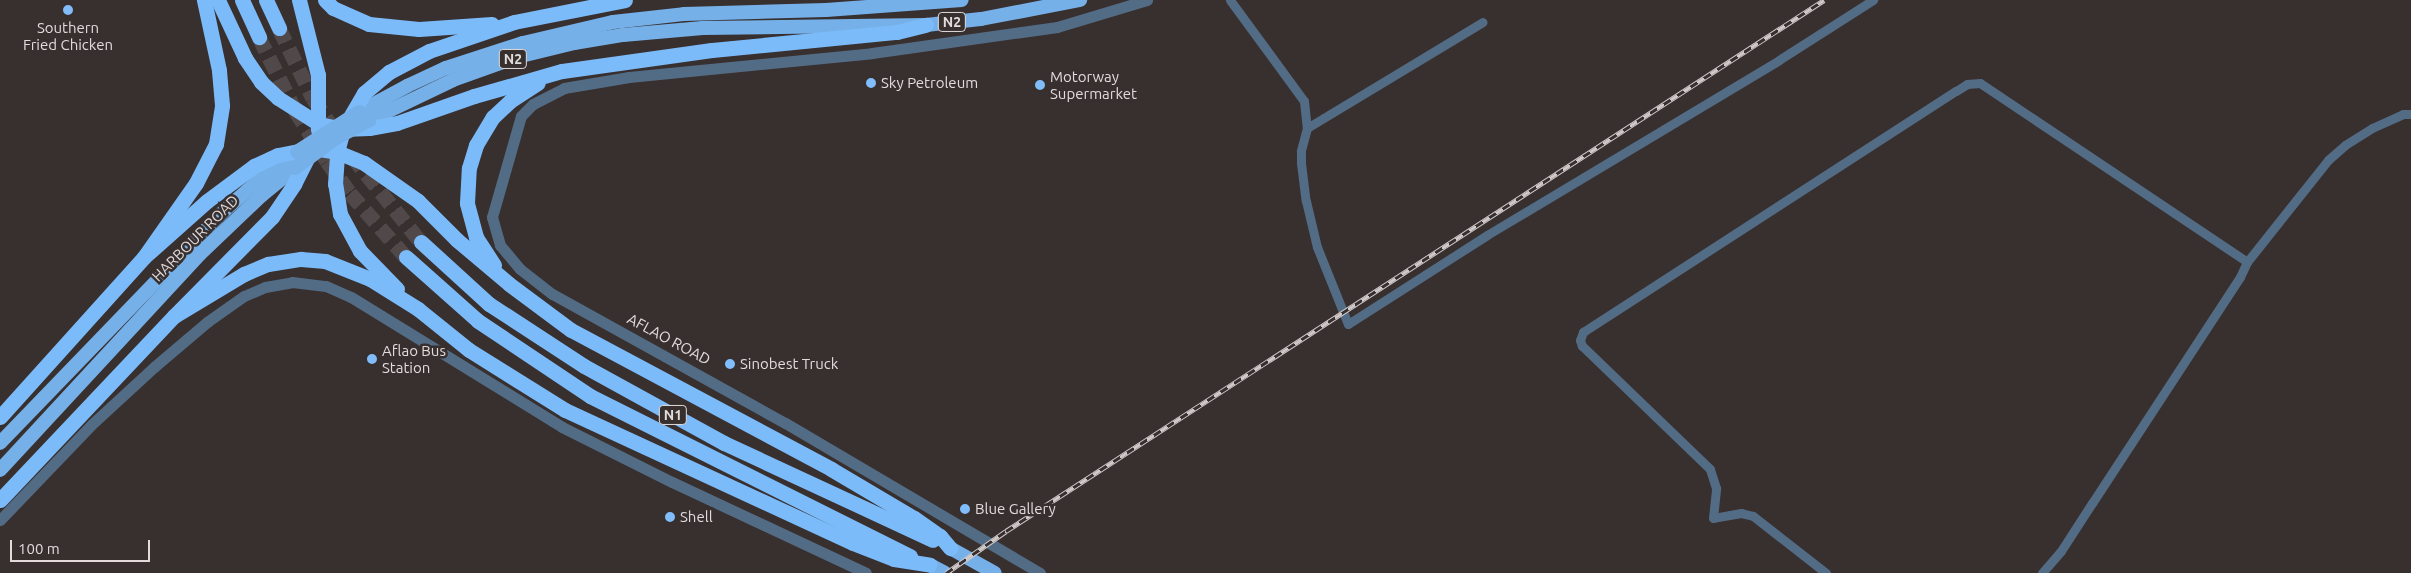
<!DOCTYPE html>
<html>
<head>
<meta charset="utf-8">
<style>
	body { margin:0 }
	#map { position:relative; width:2411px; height:573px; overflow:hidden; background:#382f2f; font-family:Ubuntu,sans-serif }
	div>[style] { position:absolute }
	.motorway-tunnel>* { height:15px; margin-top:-7.5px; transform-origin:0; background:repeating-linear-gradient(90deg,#514949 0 15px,transparent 0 23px) }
	.minor>* { height:9px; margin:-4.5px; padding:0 4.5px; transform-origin:4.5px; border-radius:4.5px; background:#536c85 }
	.tertiary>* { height:11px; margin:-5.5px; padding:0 5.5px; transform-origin:5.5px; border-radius:5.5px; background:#536c85 }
	.trunk>* { height:14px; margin:-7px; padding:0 7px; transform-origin:7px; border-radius:7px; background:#76b0e8 }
	.motorway>* { height:15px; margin:-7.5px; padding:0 7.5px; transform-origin:7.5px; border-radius:7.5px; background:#7cbbf9 }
	.rail>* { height:4.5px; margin-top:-2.25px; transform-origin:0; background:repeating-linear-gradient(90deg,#382f2f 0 8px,#d0c9c9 0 16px); box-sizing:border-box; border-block:1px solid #d0c9c9 }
	.trunk-bridge>* { height:14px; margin:-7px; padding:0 7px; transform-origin:7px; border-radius:7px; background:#76b0e8 }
	.dots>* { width:14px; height:14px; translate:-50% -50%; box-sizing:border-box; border:2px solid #382f2f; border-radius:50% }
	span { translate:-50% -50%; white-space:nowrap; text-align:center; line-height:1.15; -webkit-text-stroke:5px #382f2f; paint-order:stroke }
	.shield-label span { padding:1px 4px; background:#382f2f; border:1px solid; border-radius:4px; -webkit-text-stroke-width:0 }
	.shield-label { font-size:14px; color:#e1dbdb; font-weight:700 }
	.poi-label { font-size:15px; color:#e1dbdb }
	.left { translate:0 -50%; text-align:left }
	.street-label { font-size:15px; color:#e1dbdb }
	.scale { position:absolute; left:10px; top:540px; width:140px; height:22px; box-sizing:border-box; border:2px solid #e1dbdb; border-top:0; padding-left:6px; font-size:15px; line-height:18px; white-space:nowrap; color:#e1dbdb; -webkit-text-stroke:4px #382f2f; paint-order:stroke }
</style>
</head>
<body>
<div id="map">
	<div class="motorway-tunnel">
		<div style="left:279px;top:28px;width:78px;rotate:64.1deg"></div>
		<div style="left:313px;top:98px;width:44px;rotate:57deg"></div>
		<div style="left:259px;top:37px;width:81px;rotate:63.7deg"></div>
		<div style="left:295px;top:110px;width:60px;rotate:57.9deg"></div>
		<div style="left:327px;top:161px;width:39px;rotate:54deg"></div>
		<div style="left:350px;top:193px;width:85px;rotate:48.8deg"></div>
		<div style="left:352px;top:156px;width:110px;rotate:51.3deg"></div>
	</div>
	<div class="minor">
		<div style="left:1230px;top:0;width:125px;rotate:53.8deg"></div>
		<div style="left:1304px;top:101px;width:27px;rotate:84deg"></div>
		<div style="left:1307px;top:128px;width:24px;rotate:105deg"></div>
		<div style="left:1301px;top:151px;width:12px;rotate:90deg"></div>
		<div style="left:1301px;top:163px;width:38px;rotate:83deg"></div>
		<div style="left:1306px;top:201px;width:47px;rotate:76.6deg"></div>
		<div style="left:1317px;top:247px;width:83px;rotate:68.1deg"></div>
		<div style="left:1348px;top:324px;width:165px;rotate:-32.6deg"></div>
		<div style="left:1487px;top:235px;width:340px;rotate:-30.9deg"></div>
		<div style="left:1779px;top:60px;width:112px;rotate:-32.6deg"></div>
		<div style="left:1307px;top:128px;width:205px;rotate:-31.1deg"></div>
		<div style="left:2247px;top:262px;width:130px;rotate:-51.5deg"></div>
		<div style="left:2328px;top:160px;width:23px;rotate:-41deg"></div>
		<div style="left:2345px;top:145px;width:32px;rotate:-32deg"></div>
		<div style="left:2372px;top:128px;width:34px;rotate:-24deg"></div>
		<div style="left:2403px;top:114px;width:8px"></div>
		<div style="left:1826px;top:573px;width:93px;rotate:-142deg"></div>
		<div style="left:1753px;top:516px;width:12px;rotate:-166deg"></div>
		<div style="left:1741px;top:513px;width:28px;rotate:170deg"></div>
		<div style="left:1713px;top:518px;width:30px;rotate:-84deg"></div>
		<div style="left:1716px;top:488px;width:20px;rotate:-108deg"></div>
		<div style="left:1710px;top:469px;width:178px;rotate:-136.1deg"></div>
		<div style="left:1582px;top:346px;width:6px;rotate:-108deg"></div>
		<div style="left:1580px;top:340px;width:9px;rotate:-69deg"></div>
		<div style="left:1583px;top:332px;width:444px;rotate:-32.9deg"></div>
		<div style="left:1956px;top:91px;width:13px;rotate:-32deg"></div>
		<div style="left:1967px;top:84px;width:13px;rotate:-4deg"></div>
		<div style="left:1980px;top:83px;width:321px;rotate:33.8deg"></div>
		<div style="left:2247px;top:262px;width:17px;rotate:115deg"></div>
		<div style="left:2240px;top:277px;width:270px;rotate:123.2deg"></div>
		<div style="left:2092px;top:503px;width:57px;rotate:122.9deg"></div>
		<div style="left:2061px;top:551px;width:29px;rotate:131deg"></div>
	</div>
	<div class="tertiary">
		<div style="left:0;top:520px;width:132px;rotate:-46.2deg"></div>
		<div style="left:91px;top:425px;width:86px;rotate:-42.6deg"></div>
		<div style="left:154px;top:367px;width:70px;rotate:-40.3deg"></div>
		<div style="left:207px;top:322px;width:45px;rotate:-35.1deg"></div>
		<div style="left:244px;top:296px;width:23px;rotate:-23deg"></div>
		<div style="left:265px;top:287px;width:27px;rotate:-10deg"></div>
		<div style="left:292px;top:282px;width:34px;rotate:7deg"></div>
		<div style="left:326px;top:286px;width:27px;rotate:24deg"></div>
		<div style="left:351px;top:297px;width:248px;rotate:31.6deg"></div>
		<div style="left:562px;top:427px;width:123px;rotate:26.6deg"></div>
		<div style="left:672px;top:482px;width:214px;rotate:25.1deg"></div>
		<div style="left:1040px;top:573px;width:296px;rotate:-149.5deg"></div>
		<div style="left:785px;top:423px;width:266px;rotate:-151deg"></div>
		<div style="left:552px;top:294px;width:41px;rotate:-142deg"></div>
		<div style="left:520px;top:269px;width:31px;rotate:-130deg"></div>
		<div style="left:500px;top:245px;width:29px;rotate:-106deg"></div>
		<div style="left:492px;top:217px;width:105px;rotate:-74deg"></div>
		<div style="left:521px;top:116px;width:17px;rotate:-45deg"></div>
		<div style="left:533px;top:104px;width:35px;rotate:-27deg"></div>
		<div style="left:564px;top:88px;width:66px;rotate:-9.6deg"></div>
		<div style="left:629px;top:77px;width:244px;rotate:-5.6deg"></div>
		<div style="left:872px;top:53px;width:187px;rotate:-8deg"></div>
		<div style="left:1057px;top:27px;width:94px;rotate:-16.7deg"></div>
	</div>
	<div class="trunk">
		<div style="left:359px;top:112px;width:55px;rotate:-28.4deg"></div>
		<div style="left:407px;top:86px;width:43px;rotate:-24.8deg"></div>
		<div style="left:446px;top:68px;width:81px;rotate:-18deg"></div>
		<div style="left:523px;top:43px;width:92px;rotate:-13.1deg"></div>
		<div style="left:613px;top:22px;width:71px;rotate:-6.4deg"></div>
		<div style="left:684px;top:14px;width:142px;rotate:-1.6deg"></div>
		<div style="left:826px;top:10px;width:136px;rotate:-4.2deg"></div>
		<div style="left:370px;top:120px;width:92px;rotate:-25.7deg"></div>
		<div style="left:453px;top:80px;width:68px;rotate:-19.8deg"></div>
		<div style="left:517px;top:57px;width:59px;rotate:-13.8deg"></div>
		<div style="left:574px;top:43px;width:50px;rotate:-9.3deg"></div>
		<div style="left:623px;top:35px;width:80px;rotate:-5deg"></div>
		<div style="left:703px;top:28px;width:223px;rotate:-0.8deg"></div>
		<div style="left:926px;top:25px;width:55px;rotate:-6.2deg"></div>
		<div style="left:981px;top:19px;width:101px;rotate:-10.9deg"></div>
		<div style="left:0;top:443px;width:324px;rotate:-46deg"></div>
		<div style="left:225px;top:210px;width:45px;rotate:-41.4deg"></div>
		<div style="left:259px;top:180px;width:47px;rotate:-36.4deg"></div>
		<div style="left:0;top:470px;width:294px;rotate:-47.2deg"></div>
		<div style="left:200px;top:254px;width:86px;rotate:-43.6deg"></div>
		<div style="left:262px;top:195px;width:43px;rotate:-39.3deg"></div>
		<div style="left:950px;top:548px;width:51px;rotate:29.1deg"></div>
		<div style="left:930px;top:565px;width:17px;rotate:28deg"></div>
	</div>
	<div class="motorway">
		<div style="left:218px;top:0;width:64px;rotate:65deg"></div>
		<div style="left:245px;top:58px;width:29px;rotate:56deg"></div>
		<div style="left:261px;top:82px;width:23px;rotate:43deg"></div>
		<div style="left:278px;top:98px;width:49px;rotate:32.4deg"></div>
		<div style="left:319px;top:124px;width:25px;rotate:12deg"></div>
		<div style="left:343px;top:129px;width:26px;rotate:-2deg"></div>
		<div style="left:369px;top:128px;width:28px;rotate:-10deg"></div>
		<div style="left:397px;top:123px;width:82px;rotate:-19.3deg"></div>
		<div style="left:474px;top:96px;width:91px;rotate:-15.9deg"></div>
		<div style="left:562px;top:71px;width:151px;rotate:-8deg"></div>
		<div style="left:712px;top:50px;width:186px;rotate:-5.6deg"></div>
		<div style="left:897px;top:32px;width:30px;rotate:-14deg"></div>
		<div style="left:242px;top:0;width:41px;rotate:65.3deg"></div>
		<div style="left:266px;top:0;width:31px;rotate:65deg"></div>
		<div style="left:299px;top:0;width:77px;rotate:75.8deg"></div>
		<div style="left:318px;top:75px;width:55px;rotate:90deg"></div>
		<div style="left:325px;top:0;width:11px;rotate:45deg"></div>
		<div style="left:333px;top:8px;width:39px;rotate:24deg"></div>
		<div style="left:369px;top:24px;width:50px;rotate:5.7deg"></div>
		<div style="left:419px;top:29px;width:73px;rotate:-3.9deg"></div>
		<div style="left:421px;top:242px;width:92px;rotate:42.4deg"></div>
		<div style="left:489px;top:304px;width:113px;rotate:33.1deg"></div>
		<div style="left:584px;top:366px;width:160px;rotate:28.8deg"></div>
		<div style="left:724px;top:443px;width:230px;rotate:24.9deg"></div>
		<div style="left:144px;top:257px;width:84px;rotate:-41.6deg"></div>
		<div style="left:207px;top:201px;width:59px;rotate:-36.7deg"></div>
		<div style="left:254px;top:166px;width:26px;rotate:-25deg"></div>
		<div style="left:278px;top:155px;width:36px;rotate:-11deg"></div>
		<div style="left:313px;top:148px;width:24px;rotate:9deg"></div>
		<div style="left:337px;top:152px;width:29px;rotate:22deg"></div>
		<div style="left:364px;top:163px;width:66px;rotate:35.1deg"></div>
		<div style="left:418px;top:201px;width:55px;rotate:45deg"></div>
		<div style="left:457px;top:240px;width:68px;rotate:40.2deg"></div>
		<div style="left:509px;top:284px;width:77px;rotate:36.6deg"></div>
		<div style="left:571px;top:330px;width:295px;rotate:28.1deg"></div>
		<div style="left:831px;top:469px;width:96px;rotate:30.6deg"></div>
		<div style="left:914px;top:518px;width:32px;rotate:35deg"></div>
		<div style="left:940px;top:536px;width:16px;rotate:50deg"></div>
		<div style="left:406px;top:257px;width:96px;rotate:41.6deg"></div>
		<div style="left:478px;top:321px;width:135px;rotate:33.8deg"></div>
		<div style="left:590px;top:396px;width:358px;rotate:26.6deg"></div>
		<div style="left:494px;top:265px;width:33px;rotate:-123deg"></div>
		<div style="left:476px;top:237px;width:35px;rotate:-105deg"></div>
		<div style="left:467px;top:203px;width:35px;rotate:-87deg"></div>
		<div style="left:469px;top:168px;width:24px;rotate:-73deg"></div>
		<div style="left:476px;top:145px;width:33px;rotate:-59deg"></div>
		<div style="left:493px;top:117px;width:23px;rotate:-43deg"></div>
		<div style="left:510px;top:101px;width:33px;rotate:-33deg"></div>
		<div style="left:397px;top:289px;width:53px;rotate:-134.2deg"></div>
		<div style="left:360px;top:251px;width:42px;rotate:-118.4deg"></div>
		<div style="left:340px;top:214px;width:30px;rotate:-99deg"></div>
		<div style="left:335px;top:184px;width:32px;rotate:-86deg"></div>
		<div style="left:337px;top:152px;width:24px;rotate:-75deg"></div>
		<div style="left:343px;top:129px;width:42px;rotate:-59.7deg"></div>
		<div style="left:364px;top:93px;width:33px;rotate:-40deg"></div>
		<div style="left:389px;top:72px;width:45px;rotate:-27.7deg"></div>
		<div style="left:429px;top:51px;width:90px;rotate:-18.8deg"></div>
		<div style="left:514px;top:22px;width:113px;rotate:-11.2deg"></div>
		<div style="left:174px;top:316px;width:82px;rotate:-31deg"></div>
		<div style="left:244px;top:274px;width:26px;rotate:-23deg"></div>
		<div style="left:268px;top:264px;width:33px;rotate:-9deg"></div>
		<div style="left:301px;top:259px;width:24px;rotate:5deg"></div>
		<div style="left:325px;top:261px;width:48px;rotate:21.8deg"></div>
		<div style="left:370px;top:279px;width:57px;rotate:32deg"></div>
		<div style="left:418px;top:309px;width:65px;rotate:38.8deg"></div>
		<div style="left:469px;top:350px;width:113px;rotate:32deg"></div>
		<div style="left:565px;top:410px;width:317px;rotate:24.8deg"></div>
		<div style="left:853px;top:543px;width:44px;rotate:21.3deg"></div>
		<div style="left:894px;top:559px;width:36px;rotate:9deg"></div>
		<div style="left:0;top:417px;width:215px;rotate:-48deg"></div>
		<div style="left:144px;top:257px;width:90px;rotate:-54.9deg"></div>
		<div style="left:196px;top:183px;width:44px;rotate:-62.9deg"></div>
		<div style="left:216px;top:144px;width:39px;rotate:-81deg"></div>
		<div style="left:222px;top:105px;width:35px;rotate:-95deg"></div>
		<div style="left:219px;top:70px;width:72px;rotate:-102.1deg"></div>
		<div style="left:0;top:500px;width:253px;rotate:-46.6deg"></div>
		<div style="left:174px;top:316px;width:139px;rotate:-45.3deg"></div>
		<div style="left:272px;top:217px;width:40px;rotate:-56deg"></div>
		<div style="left:294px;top:184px;width:31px;rotate:-63deg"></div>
	</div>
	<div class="rail">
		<div style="left:946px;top:573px;width:73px;rotate:-35deg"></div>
		<div style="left:1006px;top:531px;width:975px;rotate:-32.99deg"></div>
	</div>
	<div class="trunk-bridge">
		<div style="left:297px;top:152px;width:74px;rotate:-32.8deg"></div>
		<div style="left:295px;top:168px;width:51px;rotate:-36.2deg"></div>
		<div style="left:336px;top:138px;width:38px;rotate:-28deg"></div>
	</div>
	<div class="dots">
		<div style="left:68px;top:10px;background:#80bdfa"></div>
		<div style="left:871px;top:83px;background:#80bdfa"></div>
		<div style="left:1040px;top:85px;background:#80bdfa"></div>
		<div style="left:372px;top:359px;background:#80bdfa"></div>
		<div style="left:730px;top:364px;background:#80bdfa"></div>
		<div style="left:965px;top:509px;background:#80bdfa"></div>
		<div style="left:670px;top:517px;background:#80bdfa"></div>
	</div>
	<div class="shield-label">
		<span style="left:952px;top:22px">N2</span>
		<span style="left:513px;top:59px">N2</span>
		<span style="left:673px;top:415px">N1</span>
	</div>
	<div class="poi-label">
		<span style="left:68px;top:36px">Southern<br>Fried Chicken</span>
		<span class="left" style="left:1050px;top:85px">Motorway<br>Supermarket</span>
		<span class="left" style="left:881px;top:83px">Sky Petroleum</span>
		<span class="left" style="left:382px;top:359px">Aflao Bus<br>Station</span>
		<span class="left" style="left:740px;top:364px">Sinobest Truck</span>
		<span class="left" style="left:975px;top:509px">Blue Gallery</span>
		<span class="left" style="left:680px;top:517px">Shell</span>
	</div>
	<div class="street-label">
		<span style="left:195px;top:238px;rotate:-45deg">HARBOUR ROAD</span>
		<span style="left:669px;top:339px;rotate:28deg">AFLAO ROAD</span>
	</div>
	<div class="scale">100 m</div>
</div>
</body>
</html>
